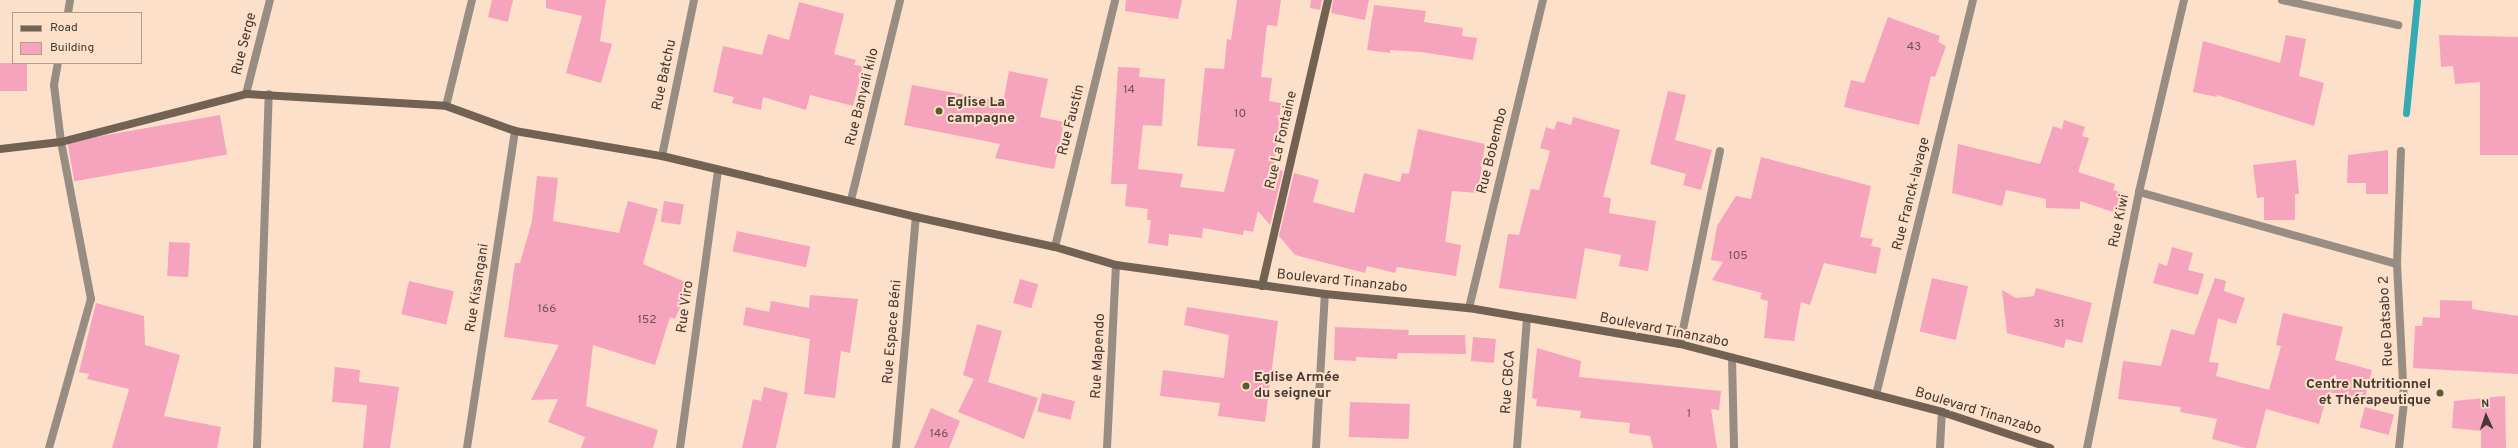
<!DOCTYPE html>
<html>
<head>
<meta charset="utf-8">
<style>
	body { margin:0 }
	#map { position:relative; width:2518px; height:448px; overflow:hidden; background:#fde0ca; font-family:Overpass,sans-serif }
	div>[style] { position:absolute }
	.stream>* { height:7px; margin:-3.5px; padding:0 3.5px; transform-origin:3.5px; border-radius:3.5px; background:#34abb3 }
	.building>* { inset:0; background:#f6a3bd; transform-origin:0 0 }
	.street>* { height:8px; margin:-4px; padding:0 4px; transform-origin:4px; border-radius:4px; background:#978d83 }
	.secondary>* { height:8px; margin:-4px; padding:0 4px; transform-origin:4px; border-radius:4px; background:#726254 }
	.dots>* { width:11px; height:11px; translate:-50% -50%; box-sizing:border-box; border:2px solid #fde0ca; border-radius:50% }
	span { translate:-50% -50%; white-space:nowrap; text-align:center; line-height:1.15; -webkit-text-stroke:4px #fde0ca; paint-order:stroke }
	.number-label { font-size:12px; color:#715454 }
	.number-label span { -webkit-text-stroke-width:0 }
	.street-label { font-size:14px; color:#453931 }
	.poi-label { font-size:14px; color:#453931; font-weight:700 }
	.left { translate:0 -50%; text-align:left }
	.right { translate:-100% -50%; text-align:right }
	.legend { position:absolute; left:12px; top:12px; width:130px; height:52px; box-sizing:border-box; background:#fde0ca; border:1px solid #b39d8d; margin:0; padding:5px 7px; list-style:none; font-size:12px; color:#453931 }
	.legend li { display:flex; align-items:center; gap:8px; height:20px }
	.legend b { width:20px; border:1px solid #b39d8d }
	.north { position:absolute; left:2466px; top:396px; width:40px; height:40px; -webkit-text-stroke:3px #fde0ca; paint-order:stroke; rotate:357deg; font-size:11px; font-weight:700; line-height:16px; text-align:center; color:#453931 }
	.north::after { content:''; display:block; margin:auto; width:14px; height:18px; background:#453931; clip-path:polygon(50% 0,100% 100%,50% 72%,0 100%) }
</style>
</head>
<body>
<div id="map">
	<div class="stream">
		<div style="left:2406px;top:113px;width:114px;rotate:-84.4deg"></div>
	</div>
	<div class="building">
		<div style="clip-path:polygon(492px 0,513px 0,508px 22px,488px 17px)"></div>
		<div style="clip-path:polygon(546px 0,606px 0,600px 41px,612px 44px,601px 83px,566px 73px,582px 16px,546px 8px)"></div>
		<div style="clip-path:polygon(1126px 0,1182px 0,1178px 19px,1125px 11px)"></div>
		<div style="clip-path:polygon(1237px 0,1281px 0,1277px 26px,1267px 25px,1261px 77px,1272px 78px,1269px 101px,1281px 103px,1274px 168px,1283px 171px,1270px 225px,1258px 211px,1253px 232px,1244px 230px,1243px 235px,1203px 228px,1202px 238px,1169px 234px,1168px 246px,1148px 243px,1151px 220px,1147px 220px,1148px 209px,1125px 206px,1127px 184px,1111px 184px,1118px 67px,1140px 68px,1139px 77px,1165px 79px,1162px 126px,1143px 125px,1138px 169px,1183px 174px,1180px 187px,1224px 192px,1235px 149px,1197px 146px,1205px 68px,1224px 69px,1227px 39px,1231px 40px)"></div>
		<div style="clip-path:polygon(1311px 0,1322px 0,1320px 10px,1310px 8px)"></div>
		<div style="clip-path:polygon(1333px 0,1369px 0,1365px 20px,1331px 13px)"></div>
		<div style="clip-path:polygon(799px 2px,844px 14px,834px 54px,856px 60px,854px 65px,863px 66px,853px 106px,810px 95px,806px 110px,763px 97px,761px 110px,732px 103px,734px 97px,713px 92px,723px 46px,762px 55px,768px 34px,789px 40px)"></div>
		<div style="clip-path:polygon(1374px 5px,1426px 11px,1424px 22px,1463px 28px,1462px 36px,1477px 38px,1473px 60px,1421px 52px,1390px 50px,1390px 53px,1367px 50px)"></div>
		<div style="clip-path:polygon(1888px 17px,1940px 36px,1938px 42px,1946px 46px,1935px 77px,1931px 76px,1919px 125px,1844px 107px,1851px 80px,1864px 83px)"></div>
		<div style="clip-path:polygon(2286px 35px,2306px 39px,2299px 76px,2324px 83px,2314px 126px,2217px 95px,2217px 97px,2193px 92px,2203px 41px,2280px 63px)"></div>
		<div style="clip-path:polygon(2439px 35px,2518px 37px,2518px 155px,2480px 155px,2480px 82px,2455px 84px,2453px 66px,2441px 67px)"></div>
		<div style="left:0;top:63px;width:27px;height:28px"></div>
		<div style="clip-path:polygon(1009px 71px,1048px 79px,1040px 117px,1064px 122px,1054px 169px,995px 158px,1000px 144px,904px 125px,912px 85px,1003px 102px)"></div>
		<div style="clip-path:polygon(1668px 91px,1686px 95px,1675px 140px,1712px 150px,1701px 190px,1683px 185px,1686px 174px,1650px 164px)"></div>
		<div style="left:220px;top:115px;width:40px;height:155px;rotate:80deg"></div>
		<div style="clip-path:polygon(1573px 117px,1620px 130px,1603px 197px,1611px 198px,1609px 213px,1656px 221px,1648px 271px,1619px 266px,1621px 255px,1585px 248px,1576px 299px,1499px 288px,1508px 234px,1519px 235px,1531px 189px,1539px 190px,1550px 151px,1540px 148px,1546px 127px,1554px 130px,1557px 121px,1571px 125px)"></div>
		<div style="clip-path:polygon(2064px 120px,2085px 127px,2082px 136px,2089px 138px,2078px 172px,2115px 184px,2113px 190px,2123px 193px,2116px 213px,2080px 201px,2080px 209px,2046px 208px,2046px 199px,2006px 190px,2002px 206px,1952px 193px,1958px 144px,2040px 164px,2053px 126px,2062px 129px)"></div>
		<div style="clip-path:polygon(1418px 129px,1485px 144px,1478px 193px,1452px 191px,1445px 242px,1461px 245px,1456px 276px,1397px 267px,1395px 273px,1367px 266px,1365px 273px,1295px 255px,1279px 236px,1294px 173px,1319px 180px,1313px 202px,1354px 213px,1364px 173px,1400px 182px,1402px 173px,1409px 174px)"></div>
		<div style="clip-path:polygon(2388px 150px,2388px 194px,2366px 194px,2366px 183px,2347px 183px,2348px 155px)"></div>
		<div style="clip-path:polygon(1761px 157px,1871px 186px,1860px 237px,1873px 239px,1871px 246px,1881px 248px,1876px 274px,1824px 263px,1810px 305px,1801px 302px,1794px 341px,1764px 338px,1768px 301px,1760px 299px,1762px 293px,1712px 280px,1723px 262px,1711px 260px,1717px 226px,1736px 196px,1751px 199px)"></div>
		<div style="clip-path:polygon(2296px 160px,2299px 194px,2295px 194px,2295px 220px,2264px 220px,2264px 197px,2257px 198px,2253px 165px)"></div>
		<div style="clip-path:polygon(537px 176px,558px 178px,553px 221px,619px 233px,628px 201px,658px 209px,643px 264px,690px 284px,675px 319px,670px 317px,655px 365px,593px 345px,586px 406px,658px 430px,653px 448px,581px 448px,585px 437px,548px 422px,558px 399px,531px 400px,559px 345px,504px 337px,515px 263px,520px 263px,532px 221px)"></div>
		<div style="left:664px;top:201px;width:20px;height:21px;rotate:9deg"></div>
		<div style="left:737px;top:231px;width:75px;height:21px;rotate:12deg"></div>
		<div style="left:169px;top:242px;width:21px;height:34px;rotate:3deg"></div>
		<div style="clip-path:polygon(2172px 247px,2193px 253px,2188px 270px,2204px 274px,2198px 295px,2153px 283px,2159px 263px,2167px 266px)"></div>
		<div style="left:1932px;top:278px;width:37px;height:55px;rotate:13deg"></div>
		<div style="clip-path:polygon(2215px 278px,2226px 281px,2224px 291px,2245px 298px,2236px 324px,2218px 318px,2209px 362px,2219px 363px,2216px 376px,2269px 390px,2281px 346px,2276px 345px,2283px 313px,2343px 327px,2335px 360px,2372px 370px,2364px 401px,2328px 392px,2319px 424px,2266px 409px,2256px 448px,2246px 448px,2212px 439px,2217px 419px,2180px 412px,2181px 407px,2118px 399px,2123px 361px,2161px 366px,2171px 329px,2194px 335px)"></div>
		<div style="left:1020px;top:279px;width:19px;height:25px;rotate:16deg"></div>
		<div style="left:409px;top:281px;width:46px;height:34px;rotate:13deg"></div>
		<div style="clip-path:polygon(2036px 288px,2092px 303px,2082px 343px,2066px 339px,2064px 348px,2007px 333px,2002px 290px,2016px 298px,2034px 296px)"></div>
		<div style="clip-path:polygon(810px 295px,858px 299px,850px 353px,841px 351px,835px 398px,804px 394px,810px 339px,743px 325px,746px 307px,769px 312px,771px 301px,809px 308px)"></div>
		<div style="clip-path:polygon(2440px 300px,2472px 301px,2472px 309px,2518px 316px,2518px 374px,2413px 368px,2415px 326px,2422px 326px,2423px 317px,2440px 318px)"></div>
		<div style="clip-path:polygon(96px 303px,144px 316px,145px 345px,180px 355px,164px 416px,221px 427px,217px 448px,112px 448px,129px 389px,87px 379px,89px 374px,79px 372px)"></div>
		<div style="clip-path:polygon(1187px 307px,1278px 321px,1265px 422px,1218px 416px,1220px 403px,1160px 396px,1163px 370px,1224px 378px,1229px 335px,1184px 325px)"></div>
		<div style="clip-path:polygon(977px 324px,1002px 331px,988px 382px,1038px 398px,1024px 439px,958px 412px,974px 379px,963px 375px)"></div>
		<div style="clip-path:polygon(1335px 327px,1409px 330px,1408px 335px,1465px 335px,1466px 354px,1398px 353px,1397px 359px,1356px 357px,1356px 361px,1334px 360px)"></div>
		<div style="left:1473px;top:337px;width:23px;height:24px;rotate:5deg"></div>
		<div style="clip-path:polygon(1537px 348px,1581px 361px,1579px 377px,1721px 391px,1719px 410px,1711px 409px,1717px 448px,1653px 448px,1650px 436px,1629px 433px,1630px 423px,1580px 418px,1581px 411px,1536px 406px,1537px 399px,1532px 398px)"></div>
		<div style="clip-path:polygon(335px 367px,360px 370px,359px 382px,399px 387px,390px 448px,363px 448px,367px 405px,332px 402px)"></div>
		<div style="clip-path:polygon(764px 387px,788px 393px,776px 448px,742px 448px,753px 399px,761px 401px)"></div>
		<div style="left:1042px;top:393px;width:34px;height:19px;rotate:14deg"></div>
		<div style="clip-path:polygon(2505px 396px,2506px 448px,2481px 448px,2481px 431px,2452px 428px,2454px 401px)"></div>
		<div style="left:1350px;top:402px;width:60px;height:35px;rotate:2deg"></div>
		<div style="left:2365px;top:407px;width:30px;height:21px;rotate:15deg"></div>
		<div style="clip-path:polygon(931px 408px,960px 421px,949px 448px,914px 448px)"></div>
	</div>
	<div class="street">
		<div style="left:2282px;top:0;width:119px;rotate:12.2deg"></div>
		<div style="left:68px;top:13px;width:13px;rotate:-81deg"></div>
		<div style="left:246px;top:94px;width:97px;rotate:-75.7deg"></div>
		<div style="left:446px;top:106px;width:109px;rotate:-76.2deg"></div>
		<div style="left:662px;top:156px;width:159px;rotate:-78.4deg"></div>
		<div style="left:2139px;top:192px;width:268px;rotate:15.6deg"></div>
		<div style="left:851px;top:200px;width:206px;rotate:-76.2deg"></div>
		<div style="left:1055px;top:247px;width:254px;rotate:-76.3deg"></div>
		<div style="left:1469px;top:308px;width:317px;rotate:-76.5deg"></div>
		<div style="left:1680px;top:344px;width:197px;rotate:-78.3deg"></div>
		<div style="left:1732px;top:358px;width:90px;rotate:88.7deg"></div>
		<div style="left:1876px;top:395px;width:407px;rotate:-76.2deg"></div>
		<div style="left:49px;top:448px;width:155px;rotate:-74.3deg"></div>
		<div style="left:91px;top:299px;width:160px;rotate:-100.8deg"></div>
		<div style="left:61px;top:142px;width:57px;rotate:-97deg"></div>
		<div style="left:54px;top:85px;width:22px;rotate:-80deg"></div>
		<div style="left:257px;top:448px;width:354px;rotate:-88.1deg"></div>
		<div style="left:467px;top:448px;width:321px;rotate:-81.4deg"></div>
		<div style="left:680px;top:448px;width:281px;rotate:-82.2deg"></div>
		<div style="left:896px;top:448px;width:232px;rotate:-85.1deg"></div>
		<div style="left:1107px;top:448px;width:183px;rotate:-87.2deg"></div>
		<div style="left:1316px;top:448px;width:154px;rotate:-86.7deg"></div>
		<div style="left:1517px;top:448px;width:130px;rotate:-85.6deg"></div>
		<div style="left:1940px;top:448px;width:36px;rotate:-87deg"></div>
		<div style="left:2087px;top:448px;width:261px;rotate:-78.5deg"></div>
		<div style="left:2139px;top:192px;width:197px;rotate:-76.8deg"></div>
		<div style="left:2399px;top:448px;width:46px;rotate:-83.8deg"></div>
		<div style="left:2404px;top:402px;width:138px;rotate:-92.9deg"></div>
		<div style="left:2397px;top:264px;width:113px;rotate:-88deg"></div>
	</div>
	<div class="secondary">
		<div style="left:0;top:149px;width:61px;rotate:-6.5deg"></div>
		<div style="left:61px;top:142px;width:191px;rotate:-14.5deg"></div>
		<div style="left:246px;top:94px;width:200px;rotate:3.4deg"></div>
		<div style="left:446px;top:106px;width:73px;rotate:19.9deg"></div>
		<div style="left:515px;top:131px;width:149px;rotate:9.7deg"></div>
		<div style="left:662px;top:156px;width:261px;rotate:13.5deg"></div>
		<div style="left:916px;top:217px;width:142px;rotate:12.2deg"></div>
		<div style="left:1055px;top:247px;width:64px;rotate:16.4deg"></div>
		<div style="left:1116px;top:265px;width:211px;rotate:7.9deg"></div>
		<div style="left:1325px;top:294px;width:145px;rotate:5.6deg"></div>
		<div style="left:1469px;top:308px;width:214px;rotate:9.7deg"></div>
		<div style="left:1680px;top:344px;width:271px;rotate:14.5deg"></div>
		<div style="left:1942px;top:412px;width:114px;rotate:18.4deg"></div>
		<div style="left:1262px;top:286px;width:294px;rotate:-77deg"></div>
	</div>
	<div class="dots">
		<div style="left:939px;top:111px;background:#575d2b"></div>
		<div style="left:1246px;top:386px;background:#575d2b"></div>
		<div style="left:2440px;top:393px;background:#575d2b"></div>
	</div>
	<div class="number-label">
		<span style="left:1914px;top:48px">43</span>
		<span style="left:1129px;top:91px">14</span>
		<span style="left:1240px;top:115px">10</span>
		<span style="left:1738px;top:257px">105</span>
		<span style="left:547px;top:310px">166</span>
		<span style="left:647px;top:321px">152</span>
		<span style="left:2059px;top:325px">31</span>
		<span style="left:1689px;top:415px">1</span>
		<span style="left:939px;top:435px">146</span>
	</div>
	<div class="street-label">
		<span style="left:245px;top:44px;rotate:-76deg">Rue Serge</span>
		<span style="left:665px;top:75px;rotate:-78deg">Rue Batchu</span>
		<span style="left:863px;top:97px;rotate:-76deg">Rue Banyali kilo</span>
		<span style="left:1072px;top:120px;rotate:-76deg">Rue Faustin</span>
		<span style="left:1282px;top:140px;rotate:-77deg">Rue La Fontaine</span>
		<span style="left:1493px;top:151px;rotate:-76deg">Rue Bobembo</span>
		<span style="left:1912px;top:194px;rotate:-76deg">Rue Franck-lavage</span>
		<span style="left:2120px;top:221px;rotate:-78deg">Rue Kiwi</span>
		<span style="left:1342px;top:282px;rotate:6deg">Boulevard Tinanzabo</span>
		<span style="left:478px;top:288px;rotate:-81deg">Rue Kisangani</span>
		<span style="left:686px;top:307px;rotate:-82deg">Rue Viro</span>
		<span style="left:2387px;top:321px;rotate:-93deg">Rue Datsabo 2</span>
		<span style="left:1664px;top:331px;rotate:11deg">Boulevard Tinanzabo</span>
		<span style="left:893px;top:332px;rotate:-85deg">Rue Espace Béni</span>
		<span style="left:1099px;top:356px;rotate:-87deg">Rue Mapendo</span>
		<span style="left:1509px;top:382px;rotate:-86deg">Rue CBCA</span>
		<span style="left:1978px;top:412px;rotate:17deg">Boulevard Tinanzabo</span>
	</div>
	<div class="poi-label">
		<span class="left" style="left:947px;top:111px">Eglise La<br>campagne</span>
		<span class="left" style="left:1254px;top:386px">Eglise Armée<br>du seigneur</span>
		<span class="right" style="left:2431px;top:393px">Centre Nutritionnel<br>et Thérapeutique</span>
	</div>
	<ul class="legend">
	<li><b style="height:5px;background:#726254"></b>Road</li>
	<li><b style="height:11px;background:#f6a3bd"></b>Building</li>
	</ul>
	<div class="north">N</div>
</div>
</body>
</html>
